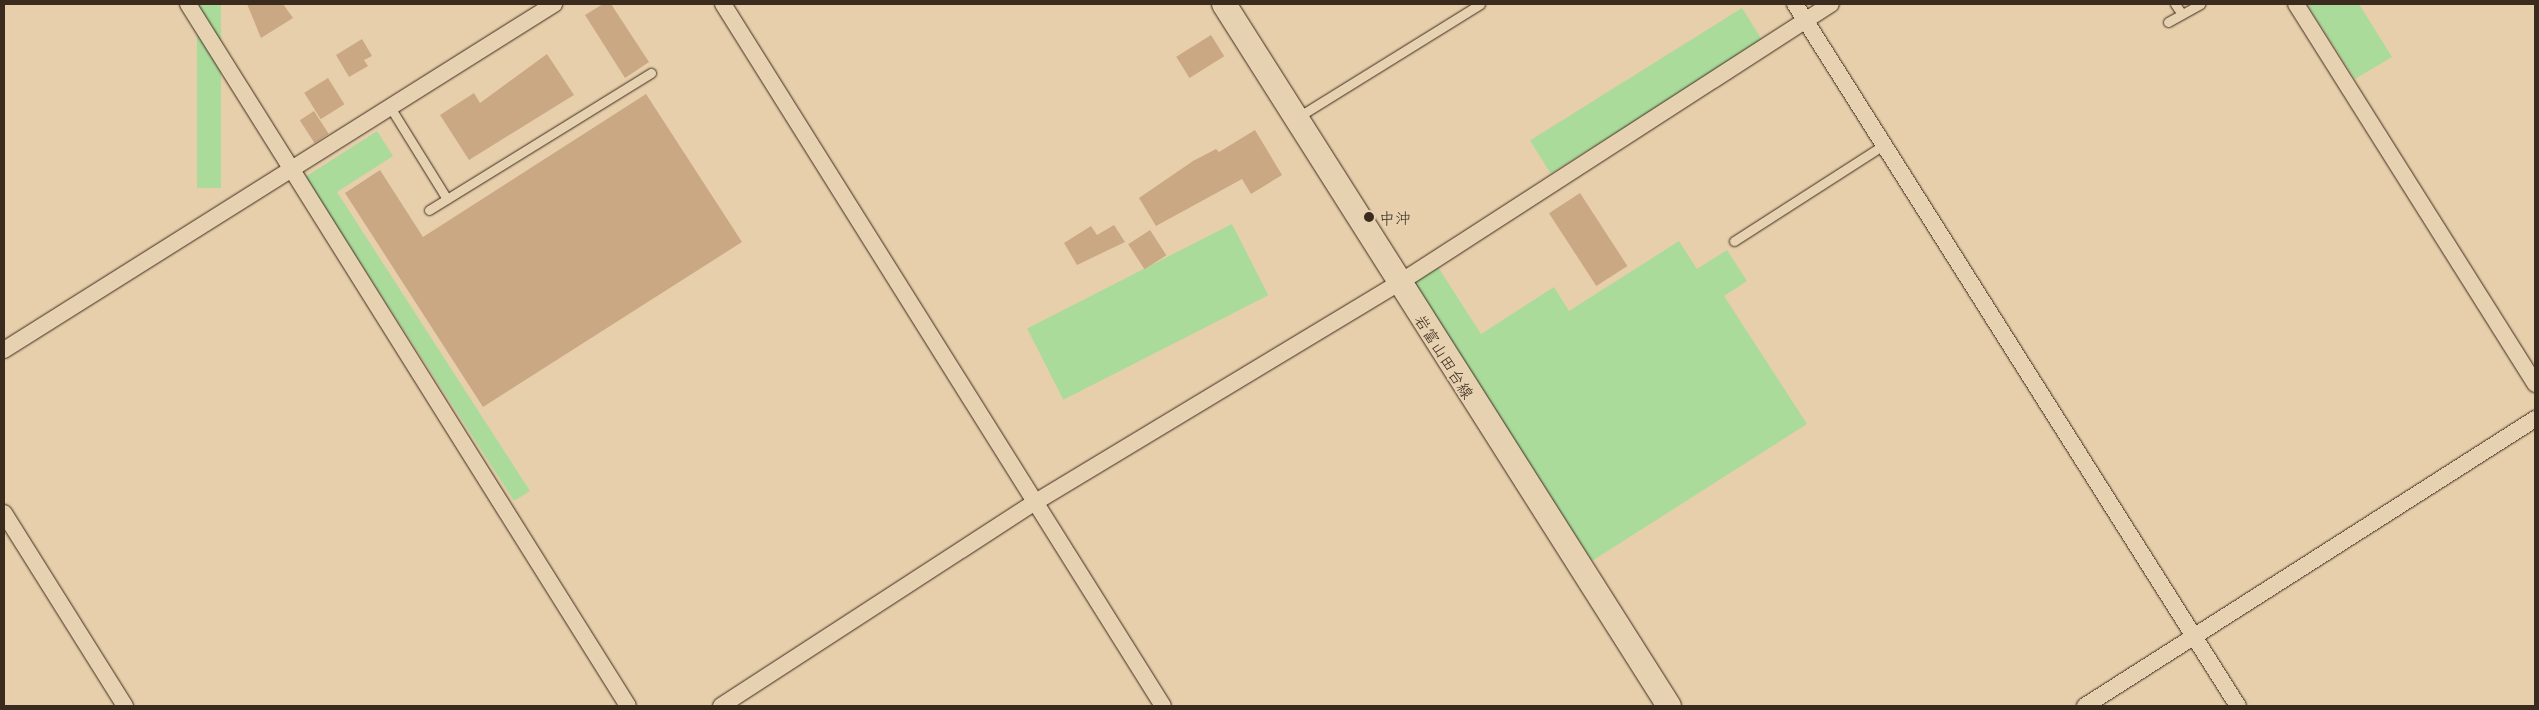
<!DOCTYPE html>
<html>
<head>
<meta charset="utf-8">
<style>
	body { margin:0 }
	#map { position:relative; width:2539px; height:710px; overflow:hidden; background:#e8cfab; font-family:"Playpen Sans","Klee One",sans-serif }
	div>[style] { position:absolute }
	.green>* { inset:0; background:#aadb9b; transform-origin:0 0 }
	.building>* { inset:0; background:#caa884; transform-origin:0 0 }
	.roads { filter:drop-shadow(0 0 1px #3b2a1e) drop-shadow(0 0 1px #3b2a1e) }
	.lane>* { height:9px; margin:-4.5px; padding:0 4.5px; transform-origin:4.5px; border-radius:4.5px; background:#e6d2b0 }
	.street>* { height:16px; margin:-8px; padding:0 8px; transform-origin:8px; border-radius:8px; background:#e6d2b0 }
	.secondary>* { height:24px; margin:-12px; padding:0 12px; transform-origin:12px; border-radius:12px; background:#e6d2b0 }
	.dots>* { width:14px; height:14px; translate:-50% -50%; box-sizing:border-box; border:2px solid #e6d2b0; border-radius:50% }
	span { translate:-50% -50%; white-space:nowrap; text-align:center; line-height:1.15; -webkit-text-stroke:4px #e6d2b0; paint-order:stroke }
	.poi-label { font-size:16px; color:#3b2a1e }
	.left { translate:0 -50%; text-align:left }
	.street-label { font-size:16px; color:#3b2a1e }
	.frame { position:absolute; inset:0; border:5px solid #3b2a1e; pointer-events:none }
</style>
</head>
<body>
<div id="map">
	<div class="green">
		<div style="left:197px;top:4px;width:24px;height:184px"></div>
		<div style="clip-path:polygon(2307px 4px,2359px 4px,2392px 57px,2355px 79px)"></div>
		<div style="left:1742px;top:8px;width:39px;height:250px;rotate:58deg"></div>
		<div style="clip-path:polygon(377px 131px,393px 156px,337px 192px,530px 491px,514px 501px,305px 177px)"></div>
		<div style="left:1232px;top:224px;width:80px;height:230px;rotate:63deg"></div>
		<div style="clip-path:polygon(1679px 241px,1697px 269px,1727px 250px,1747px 281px,1724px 296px,1807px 424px,1592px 561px,1412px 283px,1438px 267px,1481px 334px,1554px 287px,1569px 311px)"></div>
	</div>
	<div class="building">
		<div style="clip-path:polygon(247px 4px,283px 4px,293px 18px,261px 38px)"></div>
		<div style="clip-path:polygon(603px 4px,611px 4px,649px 62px,625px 78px,585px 15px)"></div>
		<div style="left:1211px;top:35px;width:25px;height:41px;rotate:58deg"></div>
		<div style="clip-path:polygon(362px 39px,372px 56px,364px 60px,368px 66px,349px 77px,336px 55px)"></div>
		<div style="clip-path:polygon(547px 54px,574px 95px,469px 160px,440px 115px,474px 93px,480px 103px)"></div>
		<div style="left:328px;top:78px;width:31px;height:28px;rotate:58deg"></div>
		<div style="clip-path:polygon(646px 94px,742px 242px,483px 407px,345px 193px,380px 170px,423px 237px)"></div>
		<div style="left:314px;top:111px;width:27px;height:17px;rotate:57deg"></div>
		<div style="clip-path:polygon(1255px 130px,1282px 175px,1251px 194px,1242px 179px,1156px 226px,1139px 198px,1193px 161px,1216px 149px,1219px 152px)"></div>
		<div style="left:1580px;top:193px;width:87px;height:37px;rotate:57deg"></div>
		<div style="clip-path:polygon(1114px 225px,1125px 242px,1077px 265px,1064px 243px,1091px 226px,1097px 235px)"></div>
		<div style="left:1150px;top:230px;width:30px;height:26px;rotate:57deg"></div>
	</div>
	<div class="roads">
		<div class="lane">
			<div style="left:2175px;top:4px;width:12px;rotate:55deg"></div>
			<div style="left:2168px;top:22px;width:37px;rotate:-29deg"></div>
			<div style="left:390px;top:107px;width:108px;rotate:58.2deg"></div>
			<div style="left:1298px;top:117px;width:214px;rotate:-31.8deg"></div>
			<div style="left:429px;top:210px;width:261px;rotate:-31.7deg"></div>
			<div style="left:1734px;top:241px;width:176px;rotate:-32.7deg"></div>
		</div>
		<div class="street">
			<div style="left:188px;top:4px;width:828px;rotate:57.92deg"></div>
			<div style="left:723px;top:4px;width:828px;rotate:57.92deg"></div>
			<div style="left:1795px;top:4px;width:830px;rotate:57.75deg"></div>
			<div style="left:2296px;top:4px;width:449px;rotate:57.8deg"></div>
			<div style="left:4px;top:350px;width:650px;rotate:-32.17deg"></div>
			<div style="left:4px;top:513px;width:228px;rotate:57.9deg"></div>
			<div style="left:721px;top:706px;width:373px;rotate:-33deg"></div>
			<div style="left:1034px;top:503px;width:426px;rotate:-31.1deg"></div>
			<div style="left:1399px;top:283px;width:514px;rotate:-32.86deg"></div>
			<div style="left:2085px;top:706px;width:534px;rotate:-32.53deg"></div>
		</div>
		<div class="secondary">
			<div style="left:1224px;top:4px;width:831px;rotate:57.63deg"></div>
		</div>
	</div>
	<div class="dots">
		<div style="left:1369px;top:217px;background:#3b2a1e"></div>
	</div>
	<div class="poi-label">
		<span class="left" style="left:1379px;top:217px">中沖</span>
	</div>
	<div class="street-label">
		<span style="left:1445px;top:356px;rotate:58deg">岩富山田台線</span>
	</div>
	<div class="frame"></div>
</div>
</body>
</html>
